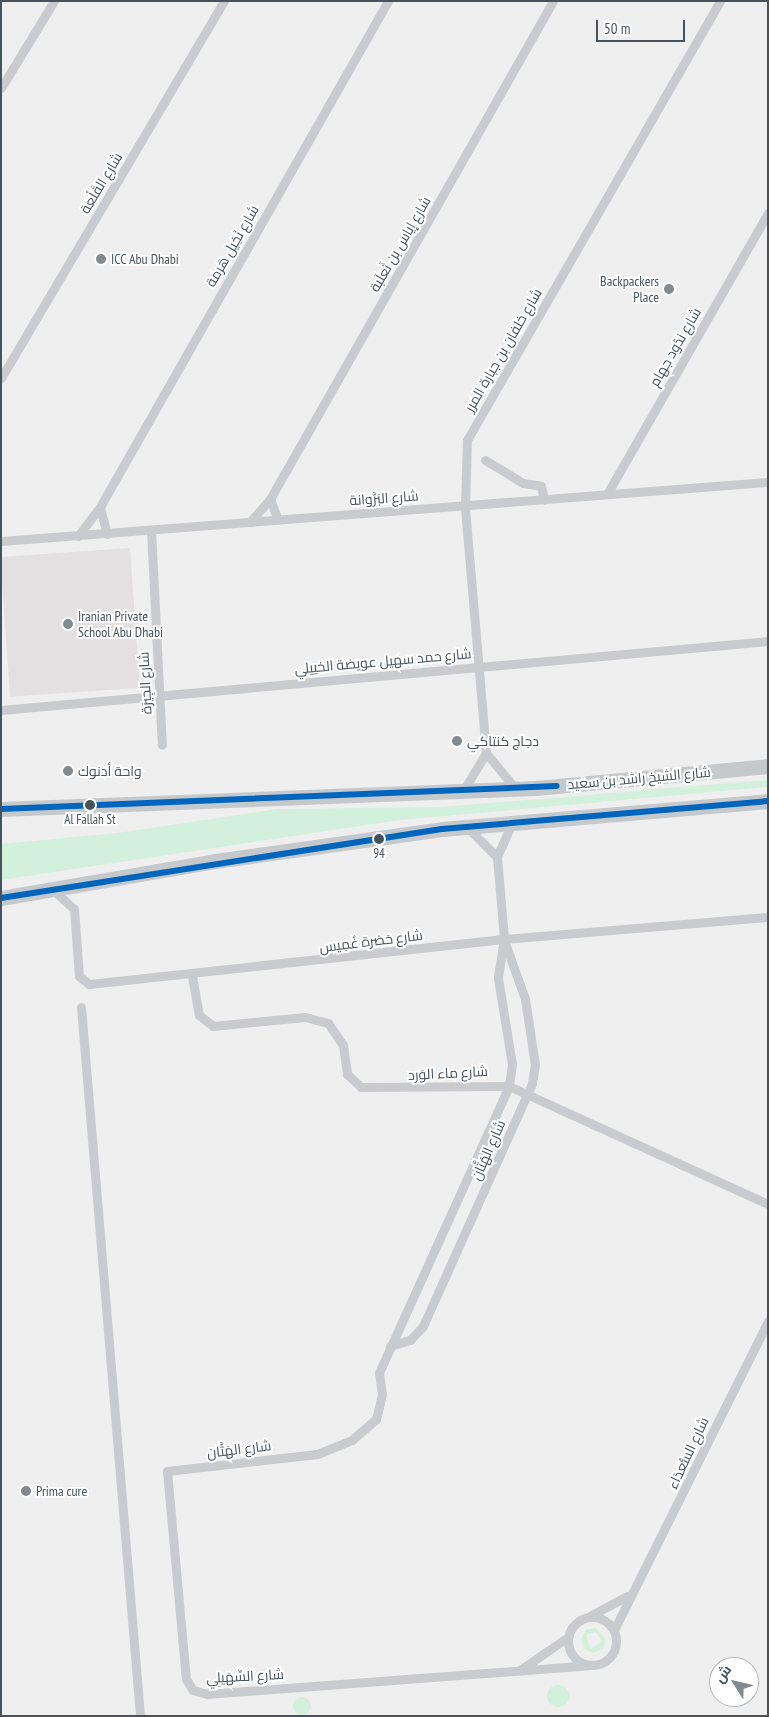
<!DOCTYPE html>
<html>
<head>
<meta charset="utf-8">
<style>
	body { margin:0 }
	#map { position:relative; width:769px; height:1717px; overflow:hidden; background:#f0efef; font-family:"PT Sans Narrow",Cairo,sans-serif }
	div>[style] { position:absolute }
	.education>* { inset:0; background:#e2e0e1; transform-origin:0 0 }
	.green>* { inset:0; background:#d3f0dd }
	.round { border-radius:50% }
	.minor>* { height:9px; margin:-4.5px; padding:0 4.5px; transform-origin:4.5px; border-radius:4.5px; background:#c9cbce }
	.minor>.ring { margin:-4.5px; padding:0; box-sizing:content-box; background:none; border:9px solid #c9cbce; border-radius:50% }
	.primary>* { height:15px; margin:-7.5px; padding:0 7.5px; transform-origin:7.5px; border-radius:7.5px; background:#c6c9cc }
	.bus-1>* { height:6px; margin:-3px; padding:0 3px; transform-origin:3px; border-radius:3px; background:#0065bd }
	.dots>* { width:14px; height:14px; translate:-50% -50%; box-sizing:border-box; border:2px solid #fff; border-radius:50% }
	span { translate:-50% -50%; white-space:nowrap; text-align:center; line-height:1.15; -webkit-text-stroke:4px #fff; paint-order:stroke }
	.bus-label { font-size:13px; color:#46525c }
	.street-label { font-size:14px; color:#46525c }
	.poi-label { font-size:14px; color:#46525c }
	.left { translate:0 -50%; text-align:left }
	.right { translate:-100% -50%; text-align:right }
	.frame { position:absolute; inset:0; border:2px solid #46525c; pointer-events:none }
	.north { position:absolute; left:709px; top:1657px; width:50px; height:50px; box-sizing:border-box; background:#fff; border:1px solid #b5babe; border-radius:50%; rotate:306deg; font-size:14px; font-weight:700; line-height:20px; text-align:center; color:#46525c }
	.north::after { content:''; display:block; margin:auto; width:18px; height:22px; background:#82898f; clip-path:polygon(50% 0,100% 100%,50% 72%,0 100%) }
	.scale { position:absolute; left:596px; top:20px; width:89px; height:22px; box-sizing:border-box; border:2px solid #46525c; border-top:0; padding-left:6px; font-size:15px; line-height:18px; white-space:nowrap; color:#46525c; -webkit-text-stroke:4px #fff; paint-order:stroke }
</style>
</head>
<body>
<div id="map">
	<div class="education">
		<div style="left:130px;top:548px;width:140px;height:130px;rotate:86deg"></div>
	</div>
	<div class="green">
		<div style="clip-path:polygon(768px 780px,768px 787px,400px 820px,1px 880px,1px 844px,117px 833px,277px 809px,440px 807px)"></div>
		<div style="clip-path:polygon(evenodd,596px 1628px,606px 1639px,603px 1649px,593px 1653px,584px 1649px,581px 1639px,586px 1630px,596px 1628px,596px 1632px,602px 1642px,590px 1649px,586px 1635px,596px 1632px)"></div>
		<div class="round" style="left:547px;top:1685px;width:22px;height:22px"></div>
		<div class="round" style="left:293px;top:1697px;width:18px;height:18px"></div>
	</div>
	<div class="minor">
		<div style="left:1px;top:88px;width:102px;rotate:-58.7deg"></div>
		<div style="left:1px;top:378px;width:438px;rotate:-59.4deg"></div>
		<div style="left:485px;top:460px;width:44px;rotate:31.2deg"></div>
		<div style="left:523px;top:483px;width:18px;rotate:9deg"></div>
		<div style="left:541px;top:486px;width:14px;rotate:78deg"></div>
		<div style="left:607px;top:494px;width:324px;rotate:-60.2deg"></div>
		<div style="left:270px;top:499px;width:22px;rotate:69deg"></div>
		<div style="left:100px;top:508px;width:27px;rotate:75deg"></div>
		<div style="left:250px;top:522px;width:30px;rotate:-49deg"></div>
		<div style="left:270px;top:499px;width:573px;rotate:-60.39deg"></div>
		<div style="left:151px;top:530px;width:215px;rotate:87.1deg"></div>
		<div style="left:78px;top:536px;width:39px;rotate:-53deg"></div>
		<div style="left:101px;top:505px;width:580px;rotate:-60.34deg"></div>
		<div style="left:1px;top:541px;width:769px;rotate:-4.4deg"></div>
		<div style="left:1px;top:710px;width:770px;rotate:-5.14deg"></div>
		<div style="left:515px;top:788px;width:45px;rotate:-129.6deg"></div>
		<div style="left:486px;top:753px;width:248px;rotate:-94.9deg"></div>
		<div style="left:465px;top:506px;width:66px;rotate:-88.3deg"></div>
		<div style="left:467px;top:440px;width:507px;rotate:-60.04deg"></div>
		<div style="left:463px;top:791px;width:44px;rotate:-58.8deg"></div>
		<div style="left:512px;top:823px;width:37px;rotate:114deg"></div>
		<div style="left:497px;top:857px;width:82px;rotate:85.1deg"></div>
		<div style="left:504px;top:939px;width:39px;rotate:99deg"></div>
		<div style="left:498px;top:978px;width:87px;rotate:80.8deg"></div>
		<div style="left:512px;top:1064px;width:22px;rotate:98deg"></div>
		<div style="left:509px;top:1086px;width:315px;rotate:114.4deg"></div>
		<div style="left:379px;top:1373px;width:21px;rotate:82deg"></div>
		<div style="left:382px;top:1394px;width:26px;rotate:103deg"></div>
		<div style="left:376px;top:1419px;width:32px;rotate:139deg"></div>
		<div style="left:352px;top:1440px;width:38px;rotate:158deg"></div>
		<div style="left:317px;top:1454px;width:151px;rotate:173.5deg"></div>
		<div style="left:167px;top:1471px;width:209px;rotate:84.8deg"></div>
		<div style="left:186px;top:1679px;width:13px;rotate:58deg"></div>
		<div style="left:193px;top:1690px;width:15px;rotate:16deg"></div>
		<div style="left:207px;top:1694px;width:383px;rotate:-4.3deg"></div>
		<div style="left:467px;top:827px;width:42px;rotate:45deg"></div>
		<div style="left:53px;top:890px;width:28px;rotate:42deg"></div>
		<div style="left:74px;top:909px;width:67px;rotate:85.7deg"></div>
		<div style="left:79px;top:976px;width:13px;rotate:39deg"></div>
		<div style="left:89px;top:984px;width:417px;rotate:-6.2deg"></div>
		<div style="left:504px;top:939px;width:265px;rotate:-4.8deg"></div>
		<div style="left:192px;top:976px;width:40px;rotate:80deg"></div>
		<div style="left:199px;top:1015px;width:18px;rotate:38deg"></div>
		<div style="left:213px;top:1026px;width:92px;rotate:-5.6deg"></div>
		<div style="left:305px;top:1017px;width:24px;rotate:15deg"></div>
		<div style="left:328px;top:1023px;width:27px;rotate:56deg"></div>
		<div style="left:343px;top:1045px;width:29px;rotate:82deg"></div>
		<div style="left:347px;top:1074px;width:19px;rotate:43deg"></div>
		<div style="left:361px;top:1087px;width:148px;rotate:-0.4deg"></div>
		<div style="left:509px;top:1086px;width:285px;rotate:24.5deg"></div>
		<div style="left:81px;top:1007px;width:711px;rotate:85.24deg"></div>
		<div style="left:390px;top:1346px;width:21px;rotate:-17deg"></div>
		<div style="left:410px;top:1340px;width:19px;rotate:-47deg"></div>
		<div style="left:423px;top:1326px;width:266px;rotate:-65.8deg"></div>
		<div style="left:532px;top:1083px;width:18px;rotate:-81deg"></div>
		<div style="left:535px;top:1065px;width:67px;rotate:-98.6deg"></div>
		<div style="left:525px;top:999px;width:63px;rotate:-109.6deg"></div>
		<div style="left:590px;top:1616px;width:42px;rotate:-28.4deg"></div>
		<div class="ring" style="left:568px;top:1617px;width:39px;height:39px"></div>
		<div style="left:614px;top:1630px;width:345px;rotate:-63.5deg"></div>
		<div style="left:520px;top:1670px;width:58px;rotate:-34.5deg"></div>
	</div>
	<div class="primary">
		<div style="left:1px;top:809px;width:535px;rotate:-2.25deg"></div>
		<div style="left:536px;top:788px;width:233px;rotate:-5.4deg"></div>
		<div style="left:1px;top:898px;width:217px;rotate:-9.8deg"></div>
		<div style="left:215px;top:861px;width:229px;rotate:-8deg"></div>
		<div style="left:442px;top:829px;width:327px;rotate:-4.9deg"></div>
	</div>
	<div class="bus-1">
		<div style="left:1px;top:809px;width:556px;rotate:-2.37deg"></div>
		<div style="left:1px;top:898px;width:446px;rotate:-8.9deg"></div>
		<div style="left:442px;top:829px;width:327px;rotate:-4.9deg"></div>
	</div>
	<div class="dots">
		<div style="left:101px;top:259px;background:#82898f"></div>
		<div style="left:669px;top:289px;background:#82898f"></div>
		<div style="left:68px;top:624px;background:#82898f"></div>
		<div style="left:457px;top:741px;background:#82898f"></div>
		<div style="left:68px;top:771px;background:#82898f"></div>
		<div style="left:90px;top:805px;background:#46525c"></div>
		<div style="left:379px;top:839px;background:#46525c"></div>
		<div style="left:26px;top:1491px;background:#82898f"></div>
	</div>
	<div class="bus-label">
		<span style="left:90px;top:820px">Al Fallah St</span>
		<span style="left:379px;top:854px">94</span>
	</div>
	<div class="street-label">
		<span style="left:101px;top:183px;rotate:-59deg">شارع القَلْعة</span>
		<span style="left:400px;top:244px;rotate:-60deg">شارع إياس بن ثَعلَبة</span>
		<span style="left:232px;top:246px;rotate:-60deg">شارع نَخِيل هَرمة</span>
		<span style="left:675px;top:347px;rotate:-60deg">شارع ندُود جهام</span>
		<span style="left:503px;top:350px;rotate:-60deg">شارع خلفان بن جبارة المرر</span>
		<span style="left:384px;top:498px;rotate:-4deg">شارع البَرَّوانة</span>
		<span style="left:383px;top:661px;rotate:-5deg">شارع حمد سهيل عويضة الخييلي</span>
		<span style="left:145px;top:683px;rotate:-93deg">شارع الجِيرَة</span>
		<span style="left:639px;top:778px;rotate:-5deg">شارع الشيخ راشد بن سعيد</span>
		<span style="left:371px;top:941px;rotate:-7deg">شارع حَضرة غُمِيس</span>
		<span style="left:448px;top:1073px;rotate:-3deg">شارع ماء الوَرد</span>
		<span style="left:488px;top:1150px;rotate:-66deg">شارع الهَتَّان</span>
		<span style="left:239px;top:1449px;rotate:-7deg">شارع الهَتَّان</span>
		<span style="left:688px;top:1453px;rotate:-65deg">شارع السُّعدَاء</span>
		<span style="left:245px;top:1676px;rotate:-3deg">شارع السِّهَيلِي</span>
	</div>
	<div class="poi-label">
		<span class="left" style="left:111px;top:259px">ICC Abu Dhabi</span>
		<span class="right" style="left:659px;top:289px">Backpackers<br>Place</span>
		<span class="left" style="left:78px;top:624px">Iranian Private<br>School Abu Dhabi</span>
		<span class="left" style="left:467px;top:741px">دجاج كنتاكي</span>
		<span class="left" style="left:78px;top:771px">واحة أدنوك</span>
		<span class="left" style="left:36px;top:1491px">Prima cure</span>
	</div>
	<div class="frame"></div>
	<div class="north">ش</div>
	<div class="scale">50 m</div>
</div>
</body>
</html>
